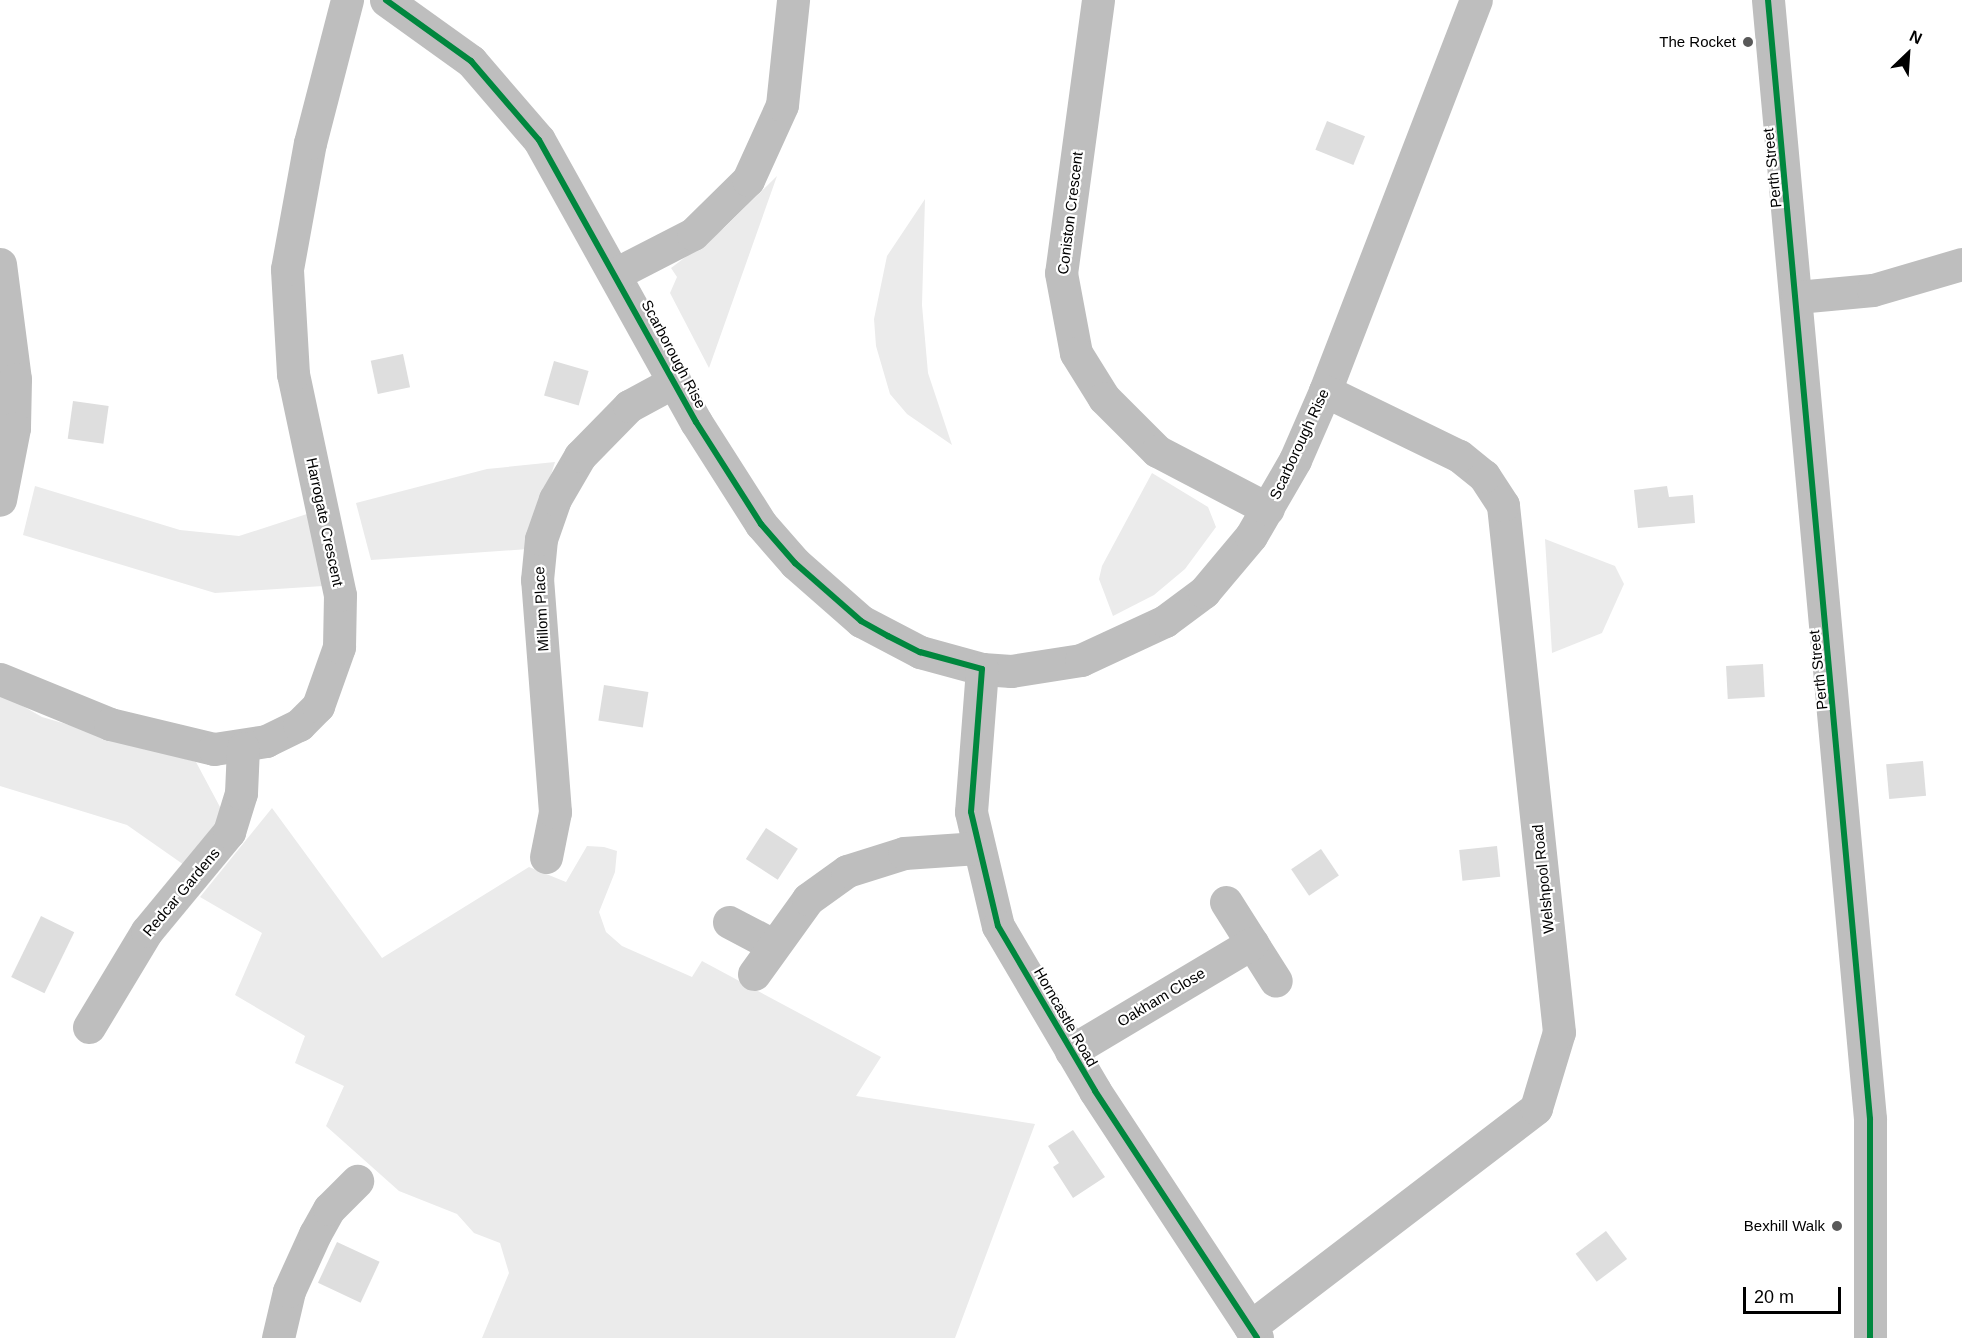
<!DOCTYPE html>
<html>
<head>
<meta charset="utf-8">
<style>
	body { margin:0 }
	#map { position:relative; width:1962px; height:1338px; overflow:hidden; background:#fff; font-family:Helvetica,sans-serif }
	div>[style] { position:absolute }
	.green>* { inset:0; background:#ebebeb }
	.building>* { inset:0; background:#dedede; transform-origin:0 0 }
	.minor>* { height:33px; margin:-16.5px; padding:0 16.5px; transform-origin:16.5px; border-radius:16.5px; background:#bebebe }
	.cycleway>* { height:6px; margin:-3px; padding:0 3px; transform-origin:3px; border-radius:3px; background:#00873e }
	.dots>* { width:16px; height:16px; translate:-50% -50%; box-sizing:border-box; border:3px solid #fff; border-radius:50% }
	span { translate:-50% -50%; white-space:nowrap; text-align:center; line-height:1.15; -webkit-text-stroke:4.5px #fff; paint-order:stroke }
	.poi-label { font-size:15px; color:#000 }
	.right { translate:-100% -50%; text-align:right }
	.street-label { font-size:15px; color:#000 }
	.north { position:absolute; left:1878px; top:24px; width:60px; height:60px; -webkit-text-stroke:4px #fff; paint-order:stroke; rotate:25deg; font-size:16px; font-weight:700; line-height:24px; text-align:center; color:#000 }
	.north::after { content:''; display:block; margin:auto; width:21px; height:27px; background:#000; clip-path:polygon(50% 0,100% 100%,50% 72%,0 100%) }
	.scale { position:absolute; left:1743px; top:1287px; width:98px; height:27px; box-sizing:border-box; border:3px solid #000; border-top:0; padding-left:8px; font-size:18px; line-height:21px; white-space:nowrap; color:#000; -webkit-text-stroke:4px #fff; paint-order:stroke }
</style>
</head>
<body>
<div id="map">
	<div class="green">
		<div style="clip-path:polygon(777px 176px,709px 368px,670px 293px,677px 277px,671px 268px,724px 228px)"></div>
		<div style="clip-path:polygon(925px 199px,922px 305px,928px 373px,952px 445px,907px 414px,890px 394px,876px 346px,874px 319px,887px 256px)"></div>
		<div style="clip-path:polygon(555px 462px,528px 549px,371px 560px,356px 503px,487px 469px)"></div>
		<div style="clip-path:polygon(1152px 473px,1208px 507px,1216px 527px,1185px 569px,1154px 595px,1113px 616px,1099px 579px,1102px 566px)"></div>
		<div style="clip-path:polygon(35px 486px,180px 530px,239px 536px,310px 513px,323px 586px,215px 593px,23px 535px)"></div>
		<div style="clip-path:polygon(1545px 539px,1615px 566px,1624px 584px,1602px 633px,1552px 653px)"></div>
		<div style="clip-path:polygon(0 693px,42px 717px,196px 762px,228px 822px,187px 867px,127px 825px,0 786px)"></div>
		<div style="clip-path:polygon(272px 808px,382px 958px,529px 867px,566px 882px,587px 846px,604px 847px,617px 851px,615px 872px,599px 912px,606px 932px,622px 946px,692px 977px,702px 961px,881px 1057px,856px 1096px,1035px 1124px,955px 1338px,482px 1338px,509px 1273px,500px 1243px,474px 1233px,457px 1214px,399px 1191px,326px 1126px,344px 1086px,295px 1063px,305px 1036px,235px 995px,262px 933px,200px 897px)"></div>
	</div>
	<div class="building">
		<div style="left:1327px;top:121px;width:41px;height:31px;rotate:22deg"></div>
		<div style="left:403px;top:354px;width:34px;height:33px;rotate:78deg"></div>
		<div style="left:554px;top:361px;width:36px;height:36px;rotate:16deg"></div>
		<div style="left:73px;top:401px;width:36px;height:38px;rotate:8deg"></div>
		<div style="clip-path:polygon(1667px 486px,1669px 497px,1693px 495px,1695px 523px,1638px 528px,1634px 490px)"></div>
		<div style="left:1763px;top:664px;width:33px;height:37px;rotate:87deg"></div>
		<div style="left:604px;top:685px;width:45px;height:36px;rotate:9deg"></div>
		<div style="left:1923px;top:761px;width:35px;height:37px;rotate:85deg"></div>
		<div style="left:766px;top:828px;width:38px;height:37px;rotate:33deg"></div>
		<div style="left:1497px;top:846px;width:31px;height:38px;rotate:84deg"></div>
		<div style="left:1321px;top:849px;width:32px;height:36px;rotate:56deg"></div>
		<div style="left:41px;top:916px;width:37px;height:68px;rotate:26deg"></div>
		<div style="clip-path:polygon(1073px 1130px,1105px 1177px,1073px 1198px,1053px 1167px,1059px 1163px,1048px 1146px)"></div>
		<div style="left:1606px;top:1231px;width:35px;height:38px;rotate:53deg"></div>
		<div style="left:337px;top:1242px;width:47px;height:45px;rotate:25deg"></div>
	</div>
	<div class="minor">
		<div style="left:386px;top:0;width:105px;rotate:35.7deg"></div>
		<div style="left:471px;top:61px;width:104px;rotate:49.3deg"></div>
		<div style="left:539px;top:140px;width:323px;rotate:60.9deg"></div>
		<div style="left:696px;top:422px;width:121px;rotate:57.5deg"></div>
		<div style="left:761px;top:524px;width:52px;rotate:48.9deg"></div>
		<div style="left:795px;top:563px;width:88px;rotate:41.3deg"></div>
		<div style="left:861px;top:621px;width:67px;rotate:27.7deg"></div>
		<div style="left:920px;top:652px;width:64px;rotate:15.3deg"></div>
		<div style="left:982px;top:669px;width:29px;rotate:4deg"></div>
		<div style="left:1011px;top:671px;width:71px;rotate:-8.9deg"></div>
		<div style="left:1081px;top:660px;width:93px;rotate:-24.9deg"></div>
		<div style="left:1165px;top:621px;width:49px;rotate:-36.6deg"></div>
		<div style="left:1204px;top:592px;width:73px;rotate:-50deg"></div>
		<div style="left:1251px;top:536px;width:88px;rotate:-59.9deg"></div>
		<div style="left:1295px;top:460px;width:75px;rotate:-66.5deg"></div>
		<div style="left:1325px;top:391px;width:419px;rotate:-68.9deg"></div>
		<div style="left:1098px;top:0;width:275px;rotate:97.7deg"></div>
		<div style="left:1061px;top:273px;width:81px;rotate:79.4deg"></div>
		<div style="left:1076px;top:353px;width:53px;rotate:58.1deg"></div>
		<div style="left:1104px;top:398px;width:75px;rotate:45deg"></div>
		<div style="left:1157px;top:451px;width:125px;rotate:27.6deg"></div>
		<div style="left:1768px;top:0;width:1124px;rotate:84.79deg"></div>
		<div style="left:1870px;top:1119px;width:219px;rotate:90deg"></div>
		<div style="left:0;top:264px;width:116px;rotate:82.6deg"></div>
		<div style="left:15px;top:379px;width:49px;rotate:91.2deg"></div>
		<div style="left:14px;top:428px;width:73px;rotate:101deg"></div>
		<div style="left:617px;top:273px;width:85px;rotate:-27.2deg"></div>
		<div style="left:693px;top:234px;width:77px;rotate:-44.5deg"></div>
		<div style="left:748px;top:180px;width:82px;rotate:-65.6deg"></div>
		<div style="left:782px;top:105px;width:106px;rotate:-84deg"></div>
		<div style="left:1797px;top:297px;width:76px;rotate:-5.3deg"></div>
		<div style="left:1873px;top:290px;width:93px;rotate:-16.3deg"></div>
		<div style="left:982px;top:669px;width:143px;rotate:94.4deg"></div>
		<div style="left:971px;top:812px;width:117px;rotate:76.7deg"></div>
		<div style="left:998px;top:926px;width:191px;rotate:59.5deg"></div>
		<div style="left:1095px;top:1091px;width:295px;rotate:56.7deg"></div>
		<div style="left:0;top:679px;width:119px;rotate:22.2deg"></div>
		<div style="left:110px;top:724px;width:107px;rotate:13.5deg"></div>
		<div style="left:214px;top:749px;width:53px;rotate:-8.7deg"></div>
		<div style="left:266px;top:741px;width:37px;rotate:-26deg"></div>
		<div style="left:299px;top:725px;width:27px;rotate:-45deg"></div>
		<div style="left:318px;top:706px;width:63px;rotate:-70.4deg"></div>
		<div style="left:339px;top:647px;width:52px;rotate:-88.9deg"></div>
		<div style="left:340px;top:595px;width:226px;rotate:-102deg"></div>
		<div style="left:293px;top:374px;width:105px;rotate:-93.3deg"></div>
		<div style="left:287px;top:269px;width:128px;rotate:-79.7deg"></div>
		<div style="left:310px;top:143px;width:148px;rotate:-75.5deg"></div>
		<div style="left:546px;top:857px;width:46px;rotate:-78.7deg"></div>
		<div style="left:555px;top:812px;width:233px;rotate:-94.4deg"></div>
		<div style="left:537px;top:580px;width:41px;rotate:-84.4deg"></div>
		<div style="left:541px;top:539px;width:42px;rotate:-70.7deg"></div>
		<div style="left:555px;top:499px;width:50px;rotate:-59.8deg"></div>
		<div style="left:580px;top:456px;width:70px;rotate:-45.6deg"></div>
		<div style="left:629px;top:406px;width:52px;rotate:-28.5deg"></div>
		<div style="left:1226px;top:902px;width:93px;rotate:57.7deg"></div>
		<div style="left:729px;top:922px;width:47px;rotate:27.6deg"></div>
		<div style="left:754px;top:974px;width:92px;rotate:-54.2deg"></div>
		<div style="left:808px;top:899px;width:48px;rotate:-35.7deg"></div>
		<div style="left:847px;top:871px;width:60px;rotate:-17.5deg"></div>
		<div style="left:904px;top:853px;width:74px;rotate:-3.9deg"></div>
		<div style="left:89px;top:1027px;width:112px;rotate:-58.9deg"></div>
		<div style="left:147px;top:931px;width:129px;rotate:-50.4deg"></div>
		<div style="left:229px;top:832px;width:41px;rotate:-72.9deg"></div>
		<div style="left:241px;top:793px;width:45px;rotate:-87.5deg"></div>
		<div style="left:1071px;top:1051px;width:211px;rotate:-30.8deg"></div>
		<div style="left:1250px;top:1327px;width:360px;rotate:-37.4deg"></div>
		<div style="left:1536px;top:1108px;width:79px;rotate:-73.2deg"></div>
		<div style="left:1559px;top:1032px;width:530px;rotate:-96.07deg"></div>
		<div style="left:1503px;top:505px;width:35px;rotate:-123deg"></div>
		<div style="left:1484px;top:476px;width:32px;rotate:-141deg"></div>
		<div style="left:1459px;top:456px;width:149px;rotate:-154.1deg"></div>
		<div style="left:278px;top:1338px;width:48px;rotate:-76.8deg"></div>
		<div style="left:289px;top:1291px;width:63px;rotate:-65.5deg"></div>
		<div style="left:315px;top:1234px;width:29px;rotate:-61deg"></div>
		<div style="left:329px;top:1209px;width:40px;rotate:-45deg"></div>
	</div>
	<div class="cycleway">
		<div style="left:386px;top:0;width:105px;rotate:35.7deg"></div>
		<div style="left:471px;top:61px;width:104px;rotate:49.3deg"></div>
		<div style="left:539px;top:140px;width:323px;rotate:60.9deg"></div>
		<div style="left:696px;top:422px;width:121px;rotate:57.5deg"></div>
		<div style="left:761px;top:524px;width:52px;rotate:48.9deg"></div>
		<div style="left:795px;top:563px;width:88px;rotate:41.3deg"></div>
		<div style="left:861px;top:621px;width:31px;rotate:29deg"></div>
		<div style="left:888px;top:636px;width:36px;rotate:27deg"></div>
		<div style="left:920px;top:652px;width:64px;rotate:15.3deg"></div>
		<div style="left:982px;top:669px;width:143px;rotate:94.4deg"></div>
		<div style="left:971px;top:812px;width:117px;rotate:76.7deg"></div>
		<div style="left:998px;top:926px;width:191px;rotate:59.5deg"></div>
		<div style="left:1095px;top:1091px;width:295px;rotate:56.7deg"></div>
		<div style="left:1768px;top:0;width:1124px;rotate:84.79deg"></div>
		<div style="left:1870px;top:1119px;width:219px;rotate:90deg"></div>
	</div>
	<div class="dots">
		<div style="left:1748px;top:42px;background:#595959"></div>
		<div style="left:1837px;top:1226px;background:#595959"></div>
	</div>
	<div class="poi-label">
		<span class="right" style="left:1736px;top:42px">The Rocket</span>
		<span class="right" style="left:1825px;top:1226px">Bexhill Walk</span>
	</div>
	<div class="street-label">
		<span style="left:1772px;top:168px;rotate:-96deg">Perth Street</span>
		<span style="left:1070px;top:213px;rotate:-83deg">Coniston Crescent</span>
		<span style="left:674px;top:354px;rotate:62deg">Scarborough Rise</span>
		<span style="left:1299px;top:444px;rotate:-65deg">Scarborough Rise</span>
		<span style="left:325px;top:522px;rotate:78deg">Harrogate Crescent</span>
		<span style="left:541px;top:609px;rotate:-93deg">Millom Place</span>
		<span style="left:1818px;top:670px;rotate:-96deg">Perth Street</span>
		<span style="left:1543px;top:879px;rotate:-96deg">Welshpool Road</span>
		<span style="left:181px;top:892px;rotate:-50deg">Redcar Gardens</span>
		<span style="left:1161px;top:997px;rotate:-31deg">Oakham Close</span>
		<span style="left:1066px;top:1017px;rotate:60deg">Horncastle Road</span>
	</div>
	<div class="north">N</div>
	<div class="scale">20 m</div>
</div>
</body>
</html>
